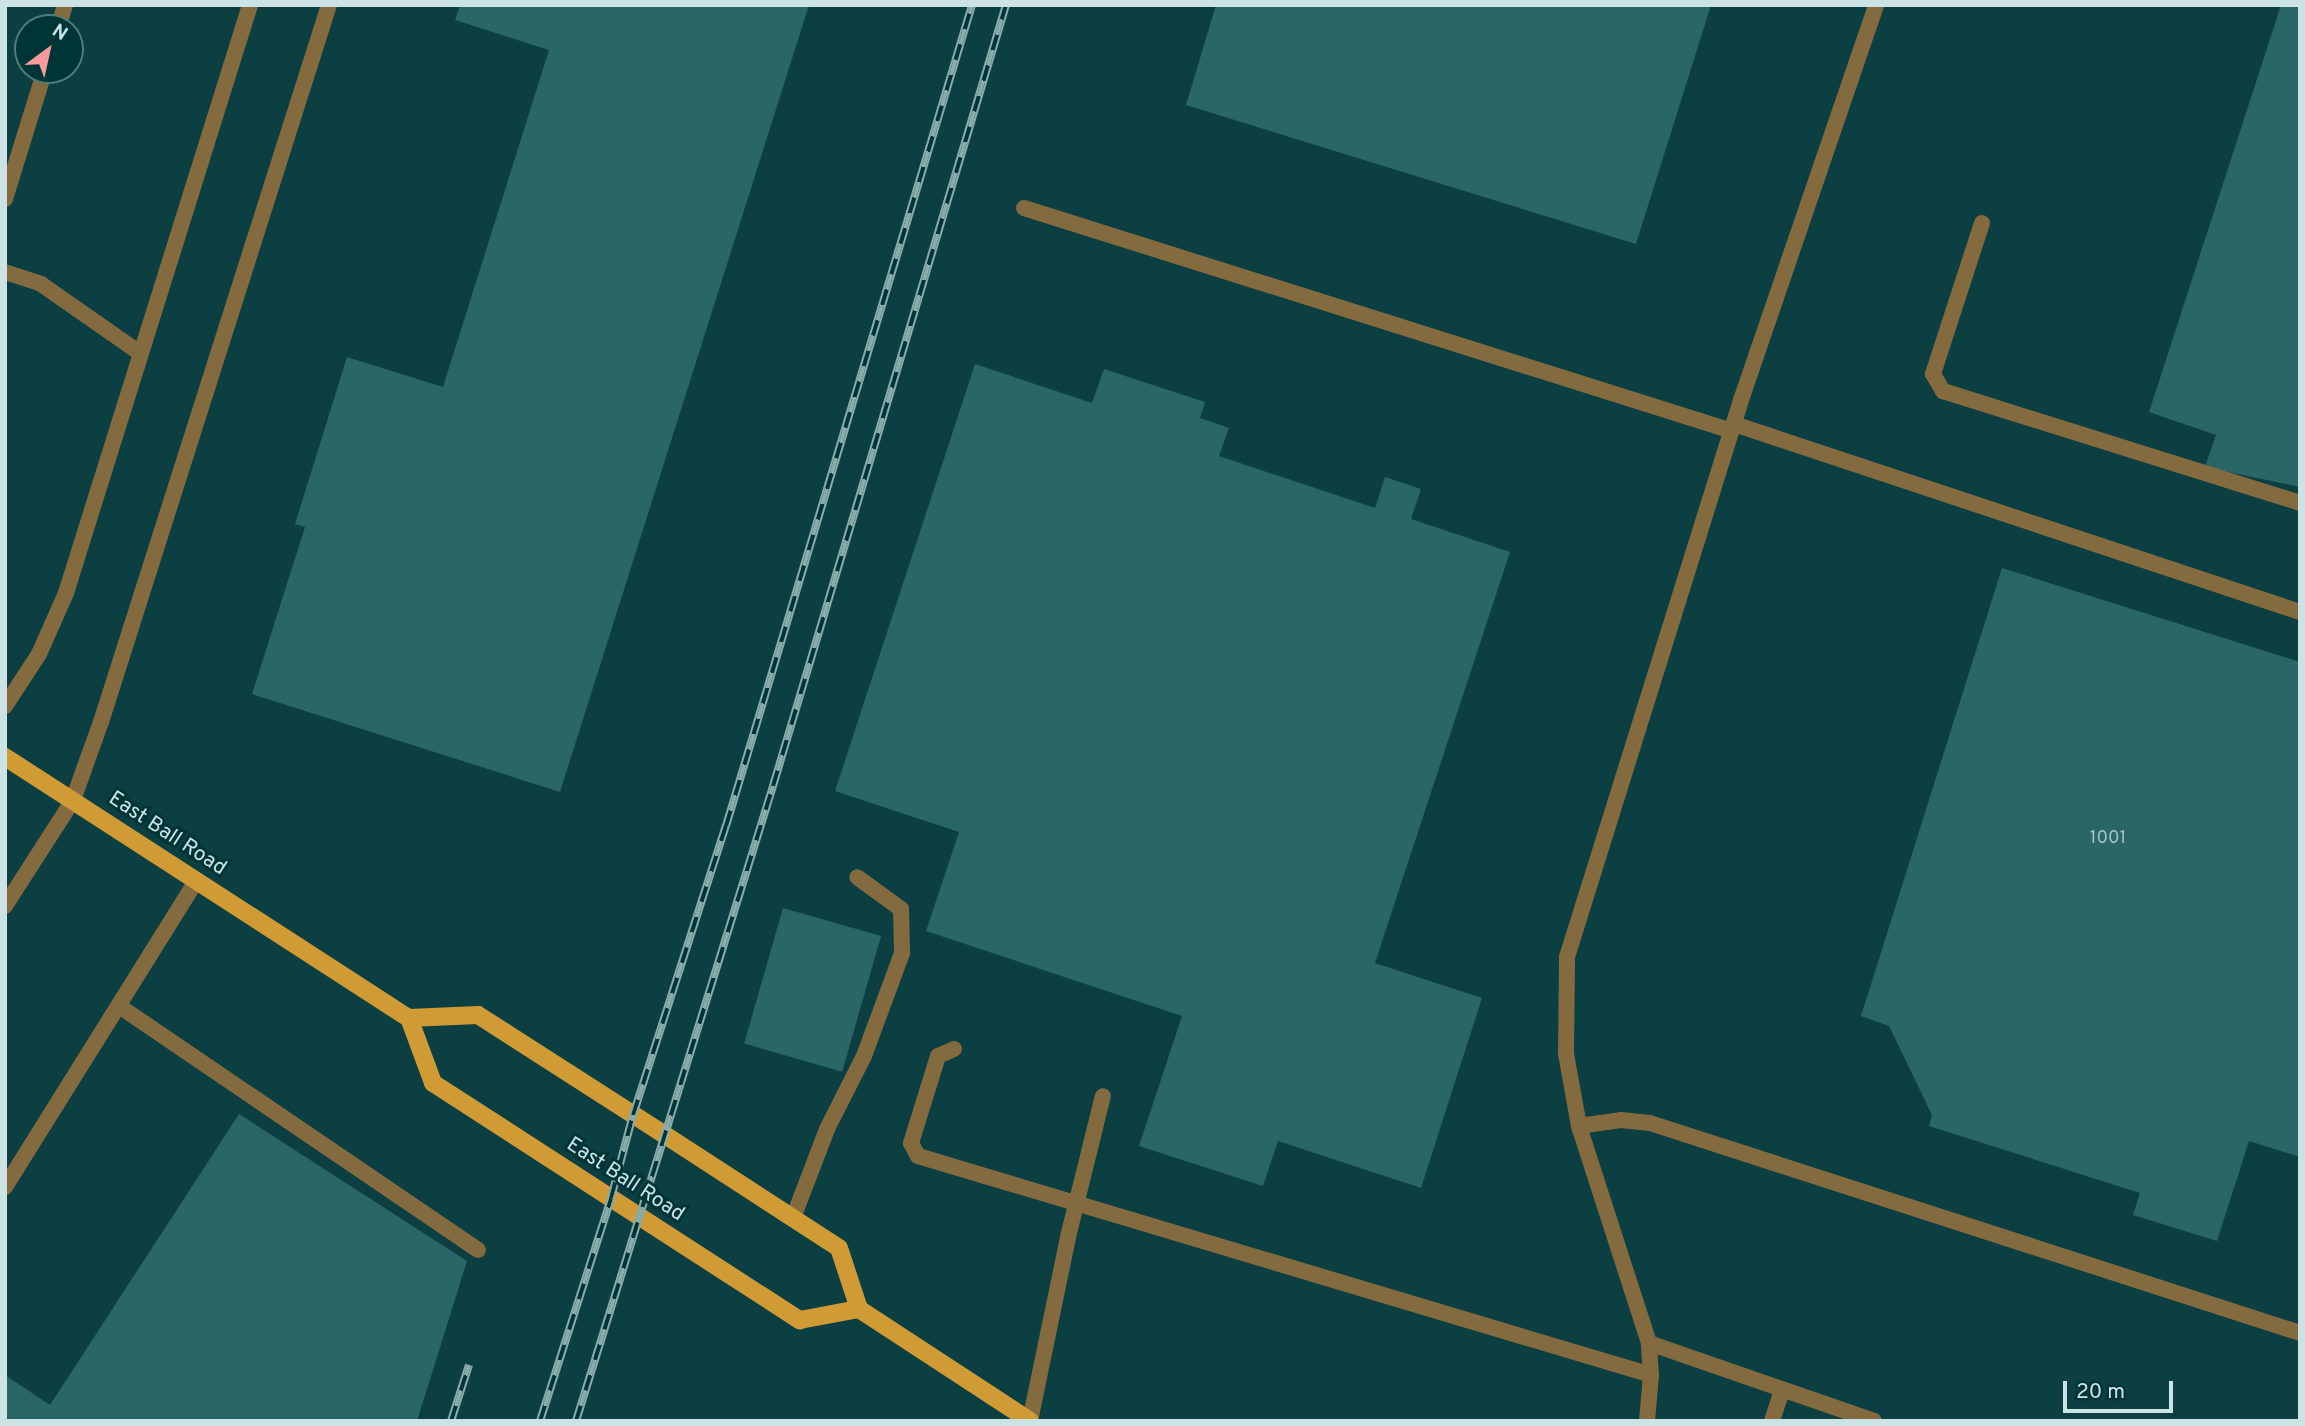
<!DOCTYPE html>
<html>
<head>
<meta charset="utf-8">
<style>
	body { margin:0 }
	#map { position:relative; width:2305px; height:1426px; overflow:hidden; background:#0c3f41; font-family:Overpass,sans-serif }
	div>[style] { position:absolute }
	.building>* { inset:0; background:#2a6668; transform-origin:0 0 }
	.lane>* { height:16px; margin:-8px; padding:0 8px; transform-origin:8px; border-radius:8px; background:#846a3f }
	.primary>* { height:18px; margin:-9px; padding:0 9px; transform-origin:9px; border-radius:9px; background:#d09a35 }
	.rail>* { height:8px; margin-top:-4px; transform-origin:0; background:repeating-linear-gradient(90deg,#003537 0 16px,#89abac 0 32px); box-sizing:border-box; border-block:2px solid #89abac }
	span { translate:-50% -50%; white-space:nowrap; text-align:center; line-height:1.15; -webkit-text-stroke:6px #003537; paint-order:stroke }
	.number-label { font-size:18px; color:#a3c4c5 }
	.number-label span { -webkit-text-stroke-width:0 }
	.street-label { font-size:21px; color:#cbe3e4 }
	.frame { position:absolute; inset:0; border:7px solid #cbe3e4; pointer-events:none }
	.north { position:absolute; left:14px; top:14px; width:70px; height:70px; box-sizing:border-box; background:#003537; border:2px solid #517b7c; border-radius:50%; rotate:33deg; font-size:19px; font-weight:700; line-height:28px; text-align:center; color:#cbe3e4 }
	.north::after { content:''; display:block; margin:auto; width:24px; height:32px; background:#f59b9c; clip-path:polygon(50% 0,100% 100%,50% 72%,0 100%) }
	.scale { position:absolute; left:2063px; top:1381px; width:110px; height:32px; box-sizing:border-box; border:4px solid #cbe3e4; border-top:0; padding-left:9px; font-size:21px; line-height:24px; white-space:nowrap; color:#cbe3e4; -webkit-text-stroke:5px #003537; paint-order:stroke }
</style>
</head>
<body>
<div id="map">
	<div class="building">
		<div style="clip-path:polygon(460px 5px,809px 5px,560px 792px,252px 694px,305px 527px,295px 524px,347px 357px,443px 387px,549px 50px,455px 20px)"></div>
		<div style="clip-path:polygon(1216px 5px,1711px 5px,1636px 244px,1186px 105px)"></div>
		<div style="clip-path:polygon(2281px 5px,2300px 5px,2300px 487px,2205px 467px,2216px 435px,2149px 412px)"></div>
		<div style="clip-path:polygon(975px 364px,1092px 403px,1104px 369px,1205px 402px,1200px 418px,1229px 428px,1219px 456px,1375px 508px,1385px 477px,1421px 489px,1411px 519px,1510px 552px,1375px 963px,1482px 998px,1421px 1188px,1278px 1141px,1263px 1186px,1139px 1146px,1182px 1016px,926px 931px,959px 832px,835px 791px)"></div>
		<div style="clip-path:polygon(2002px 568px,2300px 662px,2300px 1157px,2249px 1141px,2217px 1241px,2133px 1215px,2140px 1193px,1929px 1126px,1932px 1115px,1889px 1026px,1861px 1016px)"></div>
		<div style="left:783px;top:908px;width:102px;height:141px;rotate:16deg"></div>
		<div style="clip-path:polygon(239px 1114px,467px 1261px,417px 1421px,5px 1421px,5px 1375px,50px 1405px)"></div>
	</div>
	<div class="lane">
		<div style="left:58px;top:28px;width:24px;rotate:-73deg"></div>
		<div style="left:5px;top:199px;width:135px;rotate:-72.8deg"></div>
		<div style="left:1024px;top:208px;width:742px;rotate:17.48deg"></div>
		<div style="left:1982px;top:223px;width:159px;rotate:108deg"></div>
		<div style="left:1933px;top:374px;width:20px;rotate:60deg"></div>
		<div style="left:1943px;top:391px;width:374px;rotate:17.4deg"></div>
		<div style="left:5px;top:272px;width:38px;rotate:18deg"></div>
		<div style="left:41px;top:284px;width:121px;rotate:34.9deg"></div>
		<div style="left:1734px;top:424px;width:596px;rotate:18.37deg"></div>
		<div style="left:5px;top:706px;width:62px;rotate:-56.8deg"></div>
		<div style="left:39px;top:654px;width:67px;rotate:-66.1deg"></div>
		<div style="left:66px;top:593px;width:616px;rotate:-72.62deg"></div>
		<div style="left:5px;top:906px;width:126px;rotate:-57.3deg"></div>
		<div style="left:73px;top:800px;width:83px;rotate:-70.3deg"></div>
		<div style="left:101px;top:722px;width:752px;rotate:-72.36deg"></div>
		<div style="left:119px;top:1006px;width:434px;rotate:34.2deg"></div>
		<div style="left:954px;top:1049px;width:17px;rotate:156deg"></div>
		<div style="left:938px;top:1056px;width:91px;rotate:107.2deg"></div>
		<div style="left:911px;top:1143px;width:15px;rotate:62deg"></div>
		<div style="left:918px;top:1156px;width:765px;rotate:16.63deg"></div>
		<div style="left:1579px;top:1126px;width:42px;rotate:-8.1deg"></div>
		<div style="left:1621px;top:1120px;width:29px;rotate:6deg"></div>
		<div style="left:1650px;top:1123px;width:683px;rotate:17.9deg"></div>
		<div style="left:5px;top:1187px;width:361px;rotate:-58deg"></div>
		<div style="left:793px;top:1218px;width:97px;rotate:-69deg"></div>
		<div style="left:828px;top:1127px;width:80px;rotate:-63.1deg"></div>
		<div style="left:864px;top:1056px;width:110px;rotate:-69.7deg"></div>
		<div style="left:902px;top:953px;width:44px;rotate:-91.3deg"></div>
		<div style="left:901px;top:909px;width:54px;rotate:-144deg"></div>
		<div style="left:1649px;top:1343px;width:238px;rotate:19.1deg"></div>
		<div style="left:1030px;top:1421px;width:188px;rotate:-78.3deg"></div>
		<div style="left:1068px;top:1237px;width:145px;rotate:-76.1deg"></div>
		<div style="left:1647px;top:1421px;width:46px;rotate:-85deg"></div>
		<div style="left:1651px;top:1375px;width:32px;rotate:-94deg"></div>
		<div style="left:1649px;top:1343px;width:228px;rotate:-107.9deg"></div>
		<div style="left:1579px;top:1126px;width:73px;rotate:-100.2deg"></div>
		<div style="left:1566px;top:1054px;width:97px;rotate:-89.4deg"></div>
		<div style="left:1567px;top:957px;width:584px;rotate:-72.65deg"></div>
		<div style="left:1741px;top:400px;width:417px;rotate:-71.1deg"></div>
		<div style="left:1772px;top:1421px;width:33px;rotate:-72deg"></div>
	</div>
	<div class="primary">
		<div style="left:5px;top:757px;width:481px;rotate:32.9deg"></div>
		<div style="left:409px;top:1018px;width:69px;rotate:-2.5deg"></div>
		<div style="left:478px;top:1015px;width:222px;rotate:32.7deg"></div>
		<div style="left:665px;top:1135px;width:207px;rotate:33deg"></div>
		<div style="left:839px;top:1248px;width:64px;rotate:71.8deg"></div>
		<div style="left:859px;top:1309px;width:204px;rotate:33.2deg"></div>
		<div style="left:409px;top:1018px;width:69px;rotate:69.7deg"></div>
		<div style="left:433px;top:1083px;width:437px;rotate:32.9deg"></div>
		<div style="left:800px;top:1320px;width:60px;rotate:-10.6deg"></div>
	</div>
	<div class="rail">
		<div style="left:451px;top:1421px;width:59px;rotate:-72.2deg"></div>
		<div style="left:540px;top:1421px;width:234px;rotate:-72.3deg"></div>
		<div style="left:611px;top:1198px;width:86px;rotate:-75.2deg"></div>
		<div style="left:633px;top:1115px;width:304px;rotate:-72.2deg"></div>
		<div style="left:726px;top:826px;width:857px;rotate:-73.32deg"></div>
		<div style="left:576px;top:1421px;width:665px;rotate:-72.76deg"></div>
		<div style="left:773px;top:786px;width:815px;rotate:-73.39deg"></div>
	</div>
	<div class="number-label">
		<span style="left:2108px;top:839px">1001</span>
	</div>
	<div class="street-label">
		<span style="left:167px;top:834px;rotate:33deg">East Ball Road</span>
		<span style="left:625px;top:1180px;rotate:33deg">East Ball Road</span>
	</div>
	<div class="frame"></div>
	<div class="north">N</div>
	<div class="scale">20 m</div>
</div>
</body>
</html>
